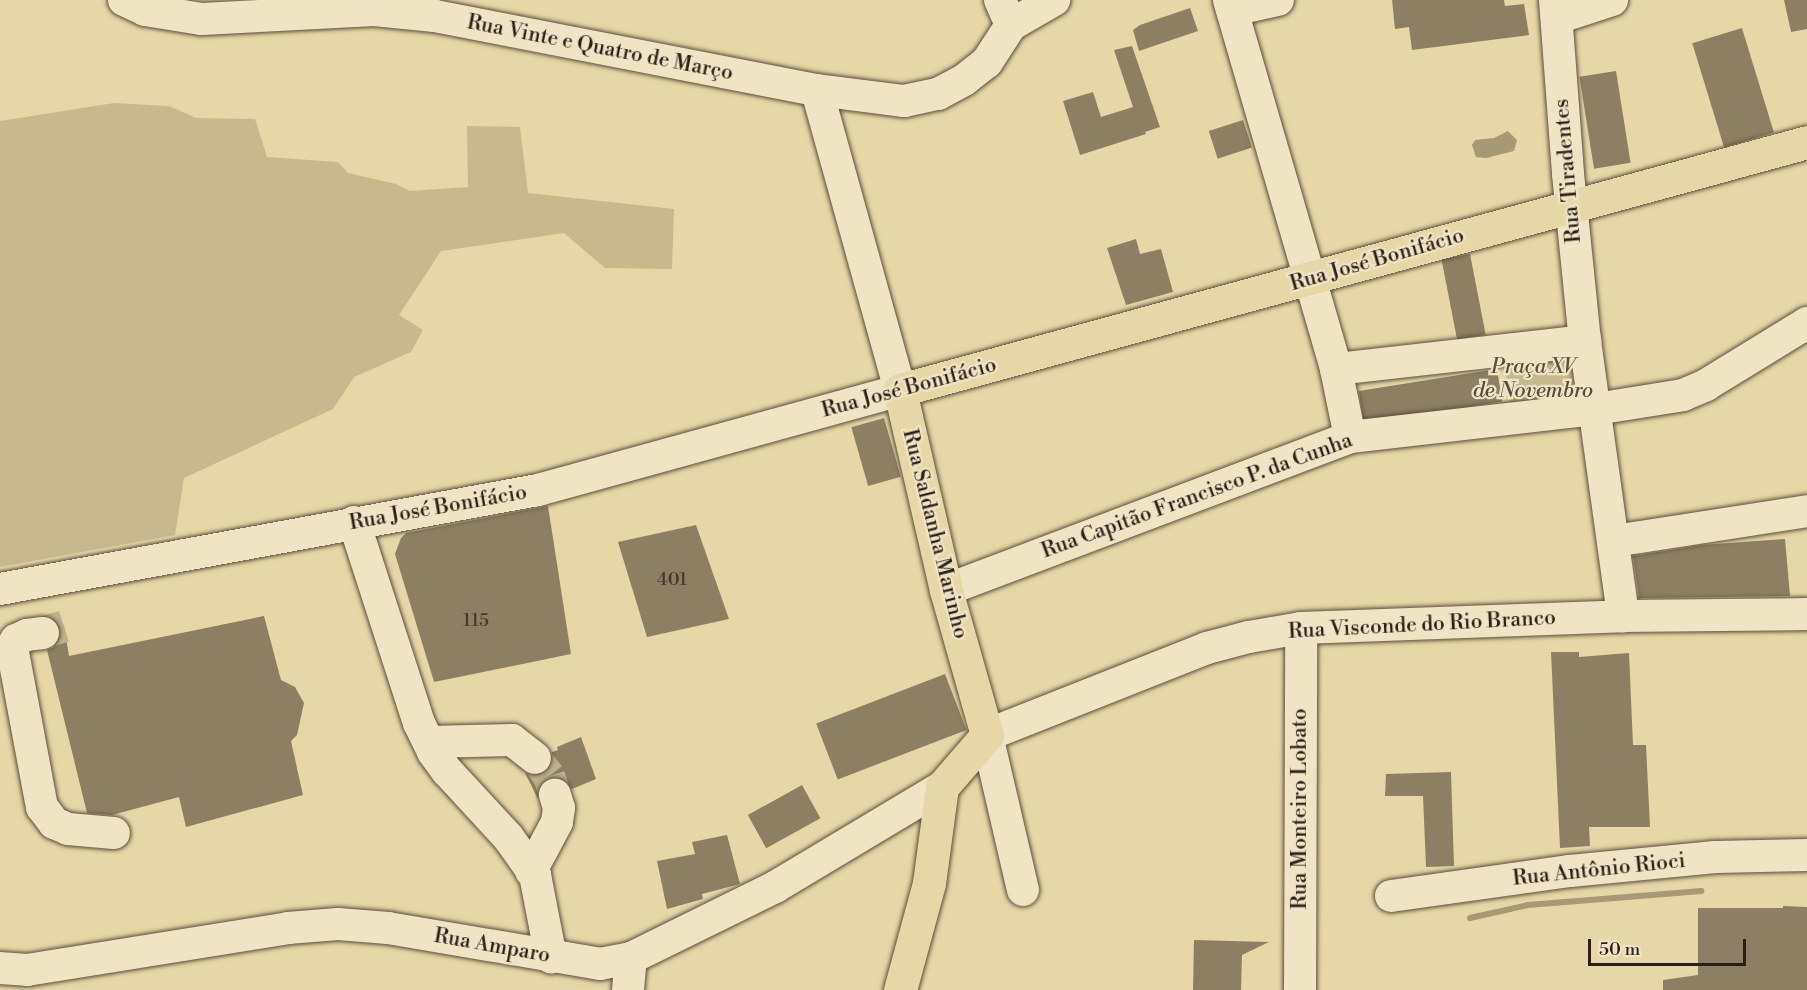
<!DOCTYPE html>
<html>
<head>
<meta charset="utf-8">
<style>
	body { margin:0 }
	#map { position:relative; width:1807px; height:990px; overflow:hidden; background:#e7d7a6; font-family:"Libre Bodoni",serif }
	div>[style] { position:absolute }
	.green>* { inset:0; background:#c7b88e; transform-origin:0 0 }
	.water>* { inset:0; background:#a79876 }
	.stream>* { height:6px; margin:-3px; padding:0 3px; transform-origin:3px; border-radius:3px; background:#a79876 }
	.building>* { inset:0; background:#8d7f63; transform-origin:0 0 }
	.minor-tunnel>* { height:32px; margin-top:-16px; transform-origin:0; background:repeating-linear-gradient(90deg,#c1b28a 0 32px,transparent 0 48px) }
	.roads { filter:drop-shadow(0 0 2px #5a4d3d) drop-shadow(0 0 2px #5a4d3d) }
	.minor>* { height:32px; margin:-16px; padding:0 16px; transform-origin:16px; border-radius:16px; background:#efe5c5 }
	.major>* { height:33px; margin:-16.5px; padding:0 16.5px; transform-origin:16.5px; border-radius:16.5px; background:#e7d7a6 }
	span { translate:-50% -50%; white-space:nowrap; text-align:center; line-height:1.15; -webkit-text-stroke:4.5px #efe5c5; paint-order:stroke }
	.number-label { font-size:18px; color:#44372c }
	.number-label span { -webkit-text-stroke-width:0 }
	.street-label { font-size:21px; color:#2b1f1a }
	.park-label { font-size:21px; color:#5a4d3d; font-style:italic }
	.scale { position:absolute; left:1588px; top:939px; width:158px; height:27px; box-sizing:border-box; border:3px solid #2b1f1a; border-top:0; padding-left:8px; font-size:18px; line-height:21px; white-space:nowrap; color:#2b1f1a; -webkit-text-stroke:4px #efe5c5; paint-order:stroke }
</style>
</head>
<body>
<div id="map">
	<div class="green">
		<div style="clip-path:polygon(114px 103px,169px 106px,196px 118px,255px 119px,267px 157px,338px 162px,348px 173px,396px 184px,410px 191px,468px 187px,467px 126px,520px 127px,528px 193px,674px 209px,672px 269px,605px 268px,564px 233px,441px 251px,399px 315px,423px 330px,411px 352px,354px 377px,333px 409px,184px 478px,175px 535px,0 567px,0 121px)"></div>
		<div style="left:1579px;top:348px;width:50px;height:76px;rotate:82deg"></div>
	</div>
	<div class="water">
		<div style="clip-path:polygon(1508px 131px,1517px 140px,1514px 151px,1486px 158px,1476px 157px,1472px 145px,1475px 140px,1494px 138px)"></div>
	</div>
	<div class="stream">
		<div style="left:1470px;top:918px;width:59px;rotate:-12.6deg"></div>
		<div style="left:1528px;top:905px;width:174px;rotate:-4.6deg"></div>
	</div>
	<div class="building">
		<div style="clip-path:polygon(1392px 0,1504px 0,1505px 6px,1524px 4px,1529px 35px,1412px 50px,1409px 27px,1395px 29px)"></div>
		<div style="clip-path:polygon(1784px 0,1807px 0,1807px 29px,1791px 32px)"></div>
		<div style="clip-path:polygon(1190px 8px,1198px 31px,1139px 51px,1133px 30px,1140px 25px)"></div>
		<div style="left:1742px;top:28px;width:109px;height:52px;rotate:73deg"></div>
		<div style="clip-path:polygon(1132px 46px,1160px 127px,1145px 132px,1146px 134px,1080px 155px,1063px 101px,1093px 92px,1101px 117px,1133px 107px,1114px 50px)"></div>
		<div style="left:1616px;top:71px;width:93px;height:37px;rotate:81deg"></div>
		<div style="left:1243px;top:120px;width:29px;height:36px;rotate:72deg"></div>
		<div style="clip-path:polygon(1136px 239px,1140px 254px,1161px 249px,1173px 292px,1126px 305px,1107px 248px)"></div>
		<div style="left:1470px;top:254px;width:82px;height:29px;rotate:79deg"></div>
		<div style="left:1497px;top:369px;width:33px;height:140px;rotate:81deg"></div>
		<div style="left:884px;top:418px;width:61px;height:34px;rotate:74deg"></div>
		<div style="clip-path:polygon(548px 506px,571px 654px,434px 682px,395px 554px,401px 538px,406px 533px)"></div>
		<div style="clip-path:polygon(696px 525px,729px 619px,647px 637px,618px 542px)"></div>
		<div style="clip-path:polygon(1785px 539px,1790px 596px,1639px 598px,1633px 556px,1702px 545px)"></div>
		<div style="clip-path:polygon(57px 616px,64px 626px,69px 656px,264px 616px,281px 680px,295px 687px,304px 703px,297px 735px,291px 741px,303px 795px,186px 827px,179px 797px,112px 815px,87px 813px,47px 650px,54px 647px,60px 639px,61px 630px,51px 617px)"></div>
		<div style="clip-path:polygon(1551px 652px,1579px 652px,1579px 657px,1629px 653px,1633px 745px,1646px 745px,1650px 827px,1589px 827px,1590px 846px,1560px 848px)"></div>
		<div style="left:945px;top:674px;width:60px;height:138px;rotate:69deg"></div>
		<div style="clip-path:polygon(581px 737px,596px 779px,572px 789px,560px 778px,549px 778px,541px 783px,538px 799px,525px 773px,533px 776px,542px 774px,549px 769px,552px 752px,558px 750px,557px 747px)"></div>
		<div style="clip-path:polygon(1451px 772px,1454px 866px,1426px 867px,1423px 796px,1385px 796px,1386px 774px)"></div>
		<div style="left:802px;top:785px;width:38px;height:62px;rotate:61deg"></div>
		<div style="clip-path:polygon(727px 835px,740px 884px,702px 894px,703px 899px,667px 909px,657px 861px,695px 854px,692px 842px)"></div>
		<div style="clip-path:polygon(1783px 906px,1807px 907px,1807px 990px,1663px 990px,1663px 980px,1698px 975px,1698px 908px,1783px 908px)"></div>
		<div style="clip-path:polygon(1194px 940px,1269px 942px,1242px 955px,1241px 990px,1193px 990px)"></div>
	</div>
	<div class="minor-tunnel">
		<div style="left:43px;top:633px;width:22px;rotate:-18deg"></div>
		<div style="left:535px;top:758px;width:23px;rotate:52deg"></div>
		<div style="left:549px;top:776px;width:20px;rotate:72deg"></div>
	</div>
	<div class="roads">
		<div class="minor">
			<div style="left:124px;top:0;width:23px;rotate:25deg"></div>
			<div style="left:145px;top:10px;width:58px;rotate:9deg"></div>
			<div style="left:202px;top:19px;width:172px;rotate:-3deg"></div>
			<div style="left:374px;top:10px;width:61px;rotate:5.6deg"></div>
			<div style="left:435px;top:16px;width:389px;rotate:11deg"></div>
			<div style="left:817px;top:90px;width:88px;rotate:7.2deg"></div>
			<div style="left:904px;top:101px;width:35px;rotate:-12deg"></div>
			<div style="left:938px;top:94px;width:30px;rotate:-28deg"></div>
			<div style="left:964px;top:80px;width:29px;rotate:-38deg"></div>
			<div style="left:987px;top:62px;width:44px;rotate:-57deg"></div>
			<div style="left:1011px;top:25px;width:50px;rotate:-30.2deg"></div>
			<div style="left:1000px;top:0;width:27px;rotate:66deg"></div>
			<div style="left:1229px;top:0;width:384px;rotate:73.8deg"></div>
			<div style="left:1336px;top:369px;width:69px;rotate:78.4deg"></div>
			<div style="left:1555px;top:0;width:174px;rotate:85.7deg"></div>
			<div style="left:1568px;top:174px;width:168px;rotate:84.2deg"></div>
			<div style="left:1585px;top:341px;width:278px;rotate:82.1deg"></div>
			<div style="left:1232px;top:10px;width:47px;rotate:-12.3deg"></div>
			<div style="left:1557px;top:18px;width:58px;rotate:-18.1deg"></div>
			<div style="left:1336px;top:369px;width:251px;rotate:-6.4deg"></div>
			<div style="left:354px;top:522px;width:211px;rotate:72.1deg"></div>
			<div style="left:419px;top:723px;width:32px;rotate:64deg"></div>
			<div style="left:433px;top:752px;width:24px;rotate:54deg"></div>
			<div style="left:447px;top:771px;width:90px;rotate:47.3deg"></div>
			<div style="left:508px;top:837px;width:47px;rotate:54.6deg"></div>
			<div style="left:535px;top:875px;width:84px;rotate:79deg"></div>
			<div style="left:1614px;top:541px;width:195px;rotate:-8.8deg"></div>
			<div style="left:0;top:589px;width:547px;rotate:-10.43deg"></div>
			<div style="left:538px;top:490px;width:376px;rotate:-15.4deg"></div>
			<div style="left:900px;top:390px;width:311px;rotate:-105.5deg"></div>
			<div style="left:946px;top:590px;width:432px;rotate:-20.7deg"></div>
			<div style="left:1350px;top:437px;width:248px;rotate:-6.5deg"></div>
			<div style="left:1596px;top:409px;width:88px;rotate:-9.1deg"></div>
			<div style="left:1683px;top:395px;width:25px;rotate:-23deg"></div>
			<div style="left:1706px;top:385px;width:119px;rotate:-31.5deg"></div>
			<div style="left:43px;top:633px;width:16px;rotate:173deg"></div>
			<div style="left:27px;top:635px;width:12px;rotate:156deg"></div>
			<div style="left:16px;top:640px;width:8px;rotate:120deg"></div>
			<div style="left:12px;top:647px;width:163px;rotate:79.4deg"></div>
			<div style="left:42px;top:807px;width:20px;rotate:53deg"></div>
			<div style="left:54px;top:823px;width:15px;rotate:23deg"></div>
			<div style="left:68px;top:829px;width:46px;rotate:5deg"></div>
			<div style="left:429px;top:742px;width:83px;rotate:-1.4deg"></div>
			<div style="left:512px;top:740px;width:29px;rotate:38deg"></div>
			<div style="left:531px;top:871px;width:55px;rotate:-62deg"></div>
			<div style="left:557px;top:822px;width:14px;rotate:-82deg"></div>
			<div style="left:559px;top:808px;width:14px;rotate:-107deg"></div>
			<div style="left:1023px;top:890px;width:159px;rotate:-103.1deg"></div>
			<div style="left:987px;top:735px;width:237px;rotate:-21.6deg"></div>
			<div style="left:1207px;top:648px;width:43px;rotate:-14.7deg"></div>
			<div style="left:1249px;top:637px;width:53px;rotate:-9.8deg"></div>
			<div style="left:1301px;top:628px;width:322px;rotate:-2.1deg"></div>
			<div style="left:1623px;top:616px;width:184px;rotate:-0.6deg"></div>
			<div style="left:1391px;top:896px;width:181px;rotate:-8deg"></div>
			<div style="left:1570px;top:871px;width:146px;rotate:-5.5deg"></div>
			<div style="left:1715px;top:857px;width:92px;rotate:-1.2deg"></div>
			<div style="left:0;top:968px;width:27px;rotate:4deg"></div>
			<div style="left:27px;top:970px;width:264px;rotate:-9.1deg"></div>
			<div style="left:288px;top:928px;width:50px;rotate:-4.6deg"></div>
			<div style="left:338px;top:924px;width:50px;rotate:4.6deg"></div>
			<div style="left:388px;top:928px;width:215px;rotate:9.6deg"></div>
			<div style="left:600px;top:964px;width:32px;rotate:-11deg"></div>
			<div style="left:631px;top:958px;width:161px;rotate:-26.2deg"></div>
			<div style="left:775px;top:887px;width:195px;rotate:-30.9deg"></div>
			<div style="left:628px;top:990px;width:32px;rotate:-85deg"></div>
			<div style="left:1300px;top:990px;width:362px;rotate:-89.8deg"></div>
		</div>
		<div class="major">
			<div style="left:900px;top:990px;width:111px;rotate:-74.8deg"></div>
			<div style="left:929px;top:883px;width:97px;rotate:-82.3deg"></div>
			<div style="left:942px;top:787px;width:69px;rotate:-49.1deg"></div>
			<div style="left:987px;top:735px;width:151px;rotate:-105.8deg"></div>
			<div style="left:946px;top:590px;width:205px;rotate:-103deg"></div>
			<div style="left:900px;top:390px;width:940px;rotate:-15.29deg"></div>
		</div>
	</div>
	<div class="number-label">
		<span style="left:672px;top:580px">401</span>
		<span style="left:476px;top:621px">115</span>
	</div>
	<div class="street-label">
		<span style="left:600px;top:48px;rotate:11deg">Rua Vinte e Quatro de Março</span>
		<span style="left:1568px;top:171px;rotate:-95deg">Rua Tiradentes</span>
		<span style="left:1377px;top:260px;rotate:-16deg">Rua José Bonifácio</span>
		<span style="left:909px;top:388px;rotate:-15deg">Rua José Bonifácio</span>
		<span style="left:1197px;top:496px;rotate:-20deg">Rua Capitão Francisco P. da Cunha</span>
		<span style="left:438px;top:508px;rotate:-10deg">Rua José Bonifácio</span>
		<span style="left:935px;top:534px;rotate:76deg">Rua Saldanha Marinho</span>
		<span style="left:1422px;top:625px;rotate:-3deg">Rua Visconde do Rio Branco</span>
		<span style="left:1300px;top:809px;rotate:-90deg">Rua Monteiro Lobato</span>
		<span style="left:1599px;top:870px;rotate:-6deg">Rua Antônio Rioci</span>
		<span style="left:492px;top:946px;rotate:10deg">Rua Amparo</span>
	</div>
	<div class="park-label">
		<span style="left:1533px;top:379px">Praça XV<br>de Novembro</span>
	</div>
	<div class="scale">50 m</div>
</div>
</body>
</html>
